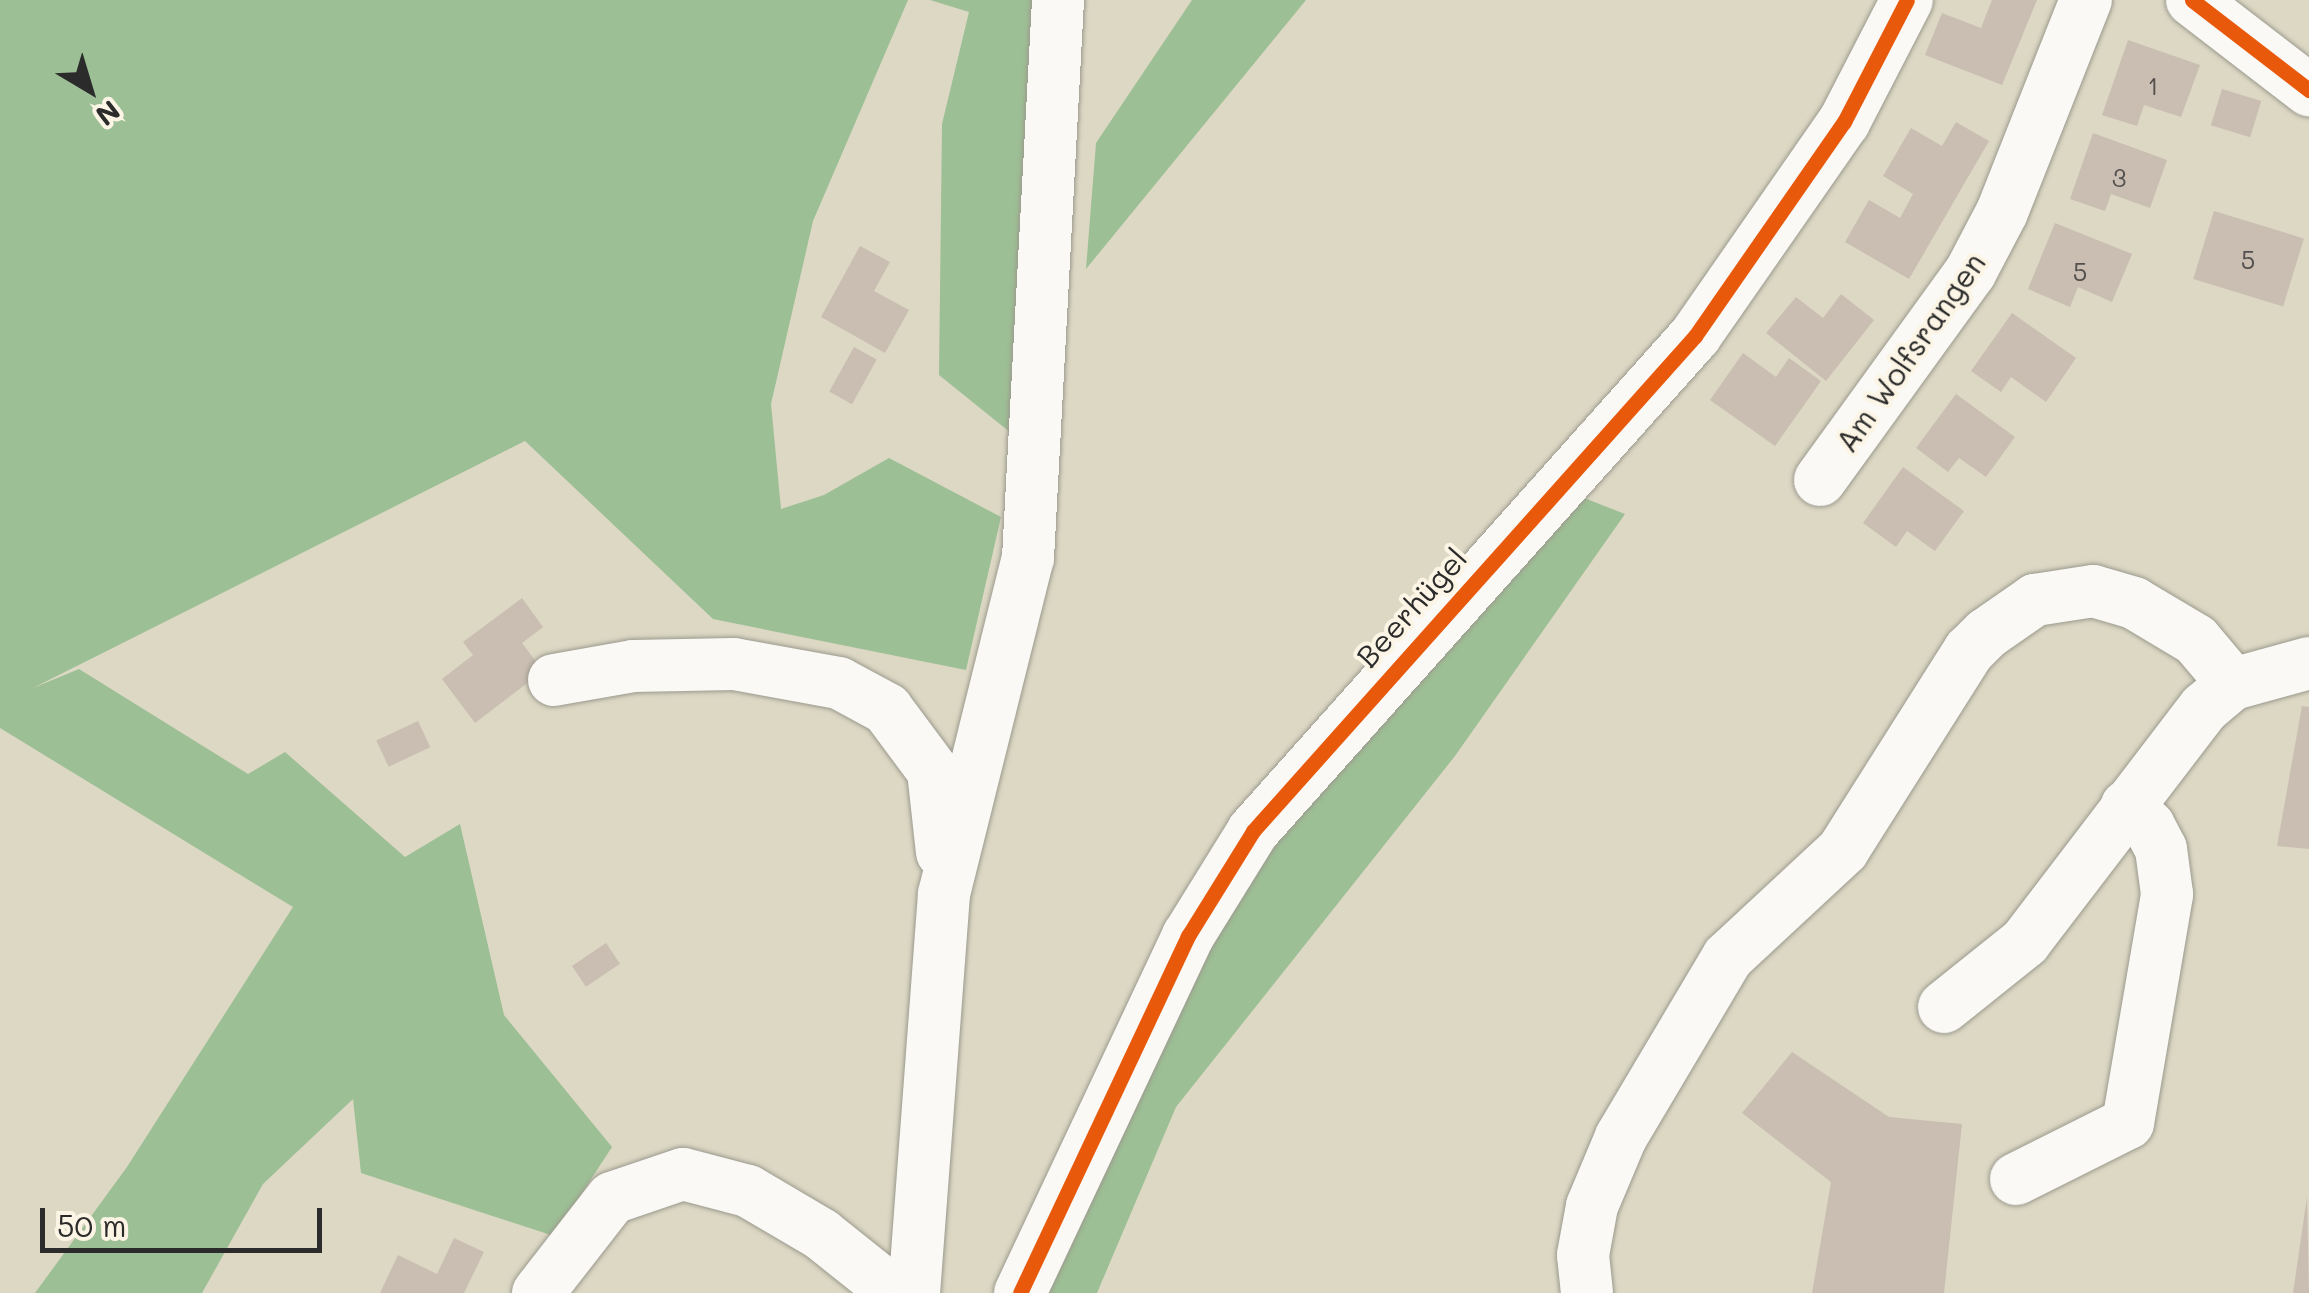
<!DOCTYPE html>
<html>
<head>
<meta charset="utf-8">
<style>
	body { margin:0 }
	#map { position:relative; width:2309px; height:1293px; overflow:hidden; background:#dcd8c4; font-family:Mali,sans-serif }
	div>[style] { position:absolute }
	.forest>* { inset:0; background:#9dbf95 }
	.building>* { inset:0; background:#cabdb2; transform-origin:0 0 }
	.roads { filter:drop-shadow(0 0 2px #9c9a8e) drop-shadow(0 0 2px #9c9a8e) }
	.minor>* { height:52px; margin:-26px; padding:0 26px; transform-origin:26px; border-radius:26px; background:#faf9f6 }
	.cycleway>* { height:15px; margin:-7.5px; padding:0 7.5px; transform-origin:7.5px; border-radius:7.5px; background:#e8590c }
	span { translate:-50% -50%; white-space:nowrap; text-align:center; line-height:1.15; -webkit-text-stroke:8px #fcf5e5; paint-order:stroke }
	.number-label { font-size:25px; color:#53504d }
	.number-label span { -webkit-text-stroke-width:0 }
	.street-label { font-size:30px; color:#2b2b2b }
	.north { position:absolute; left:40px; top:40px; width:100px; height:100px; -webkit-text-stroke:8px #fcf5e5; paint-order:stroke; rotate:142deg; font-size:28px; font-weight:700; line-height:40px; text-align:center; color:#2b2b2b }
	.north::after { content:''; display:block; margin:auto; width:35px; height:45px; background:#2b2b2b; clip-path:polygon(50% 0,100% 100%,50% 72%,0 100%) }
	.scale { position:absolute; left:40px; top:1208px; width:282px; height:45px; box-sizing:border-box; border:5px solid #2b2b2b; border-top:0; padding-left:12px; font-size:30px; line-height:35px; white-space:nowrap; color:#2b2b2b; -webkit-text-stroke:8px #fcf5e5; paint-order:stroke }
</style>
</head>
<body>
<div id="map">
	<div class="forest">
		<div style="clip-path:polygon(0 0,908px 0,813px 221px,771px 404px,781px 509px,824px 495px,889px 458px,1001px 517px,966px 670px,713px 619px,525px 441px,33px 688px,79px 669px,248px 774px,285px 752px,405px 857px,460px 824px,504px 1015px,612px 1147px,554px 1236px,361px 1173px,353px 1099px,263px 1184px,202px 1293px,35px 1293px,127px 1167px,293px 907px,0 728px)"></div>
		<div style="clip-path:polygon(930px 0,1045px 0,1011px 433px,939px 375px,942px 124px,969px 12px)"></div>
		<div style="clip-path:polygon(1192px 0,1306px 0,1086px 269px,1096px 143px)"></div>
		<div style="clip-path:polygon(1579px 496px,1625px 514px,1455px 756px,1176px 1107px,1097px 1293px,1042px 1293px,1244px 870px)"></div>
	</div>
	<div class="building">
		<div style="clip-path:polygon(1992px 0,2037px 0,2002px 85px,1925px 55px,1942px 13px,1981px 28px)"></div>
		<div style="clip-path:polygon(2128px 40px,2200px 65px,2181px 117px,2144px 105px,2137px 126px,2102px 115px)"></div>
		<div style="left:2222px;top:89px;width:41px;height:38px;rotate:17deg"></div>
		<div style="clip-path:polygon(1956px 122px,1989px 141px,1909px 279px,1845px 242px,1869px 200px,1900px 218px,1913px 194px,1883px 176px,1911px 128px,1942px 146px)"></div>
		<div style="clip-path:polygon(2093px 133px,2167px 160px,2150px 208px,2111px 194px,2105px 211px,2070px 199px)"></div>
		<div style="left:2214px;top:211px;width:94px;height:71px;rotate:17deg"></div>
		<div style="clip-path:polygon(2055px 223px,2132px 254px,2112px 302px,2078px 287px,2070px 307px,2028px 289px)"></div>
		<div style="clip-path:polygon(860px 246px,890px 262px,874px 291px,909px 310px,885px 353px,821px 317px)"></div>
		<div style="clip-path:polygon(1841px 294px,1874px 320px,1826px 381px,1766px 333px,1796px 297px,1823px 318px)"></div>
		<div style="clip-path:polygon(2012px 313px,2076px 358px,2046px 402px,2011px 377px,2001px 392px,1971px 371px)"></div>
		<div style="left:854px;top:347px;width:26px;height:51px;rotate:29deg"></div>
		<div style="clip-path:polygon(1743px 353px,1776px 377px,1789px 358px,1821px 381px,1775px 446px,1710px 400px)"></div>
		<div style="clip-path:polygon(1956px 394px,2015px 437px,1986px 477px,1959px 458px,1948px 472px,1916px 448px)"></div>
		<div style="clip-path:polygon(1903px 467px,1964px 511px,1935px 551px,1907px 531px,1896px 547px,1863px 523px)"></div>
		<div style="clip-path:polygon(522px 598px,543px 627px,522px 643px,543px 671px,475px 723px,442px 679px,473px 655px,463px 642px)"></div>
		<div style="clip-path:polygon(2302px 706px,2309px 707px,2309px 849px,2277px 846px)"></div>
		<div style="left:418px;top:721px;width:29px;height:46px;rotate:65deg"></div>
		<div style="left:606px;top:943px;width:25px;height:41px;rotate:56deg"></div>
		<div style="clip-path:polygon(1792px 1052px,1889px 1117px,1962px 1124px,1944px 1293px,1812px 1293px,1831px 1182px,1742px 1113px)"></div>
		<div style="clip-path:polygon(2307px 1197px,2309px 1293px,2293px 1293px)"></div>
		<div style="clip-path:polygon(454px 1238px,484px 1252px,464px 1293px,380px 1293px,398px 1255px,437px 1274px)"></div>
	</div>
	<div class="roads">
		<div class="minor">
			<div style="left:2192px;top:0;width:148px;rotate:37.6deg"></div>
			<div style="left:1820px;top:480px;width:256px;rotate:-54.1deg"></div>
			<div style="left:1970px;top:273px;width:69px;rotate:-62.3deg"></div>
			<div style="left:2002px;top:212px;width:228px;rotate:-68.4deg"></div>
			<div style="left:554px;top:680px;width:80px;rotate:-10deg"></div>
			<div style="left:633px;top:666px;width:101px;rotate:-1.1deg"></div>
			<div style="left:734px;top:664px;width:107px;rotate:10.3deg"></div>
			<div style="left:839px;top:683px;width:55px;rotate:28.4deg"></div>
			<div style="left:887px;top:709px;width:77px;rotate:53.4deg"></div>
			<div style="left:933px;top:771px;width:82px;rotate:83.7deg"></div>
			<div style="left:1944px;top:1007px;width:104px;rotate:-38.7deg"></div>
			<div style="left:2025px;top:942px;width:295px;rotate:-52.6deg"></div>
			<div style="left:2204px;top:708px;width:38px;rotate:-40deg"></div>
			<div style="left:2233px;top:684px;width:79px;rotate:-15.4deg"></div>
			<div style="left:2016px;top:1179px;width:125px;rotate:-26.6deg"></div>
			<div style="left:2128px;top:1123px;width:232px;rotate:-80.3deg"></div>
			<div style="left:2167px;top:894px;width:45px;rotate:-97.6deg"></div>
			<div style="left:2161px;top:849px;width:26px;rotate:-118deg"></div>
			<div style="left:2149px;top:826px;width:30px;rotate:-138deg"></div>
			<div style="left:538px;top:1293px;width:120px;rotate:-52.1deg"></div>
			<div style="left:612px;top:1198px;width:75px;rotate:-18.7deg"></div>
			<div style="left:683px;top:1174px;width:67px;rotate:14.7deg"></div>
			<div style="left:748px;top:1191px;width:85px;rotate:30.5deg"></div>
			<div style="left:821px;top:1234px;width:95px;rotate:38.6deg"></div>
			<div style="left:914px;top:1293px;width:400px;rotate:-85.7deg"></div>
			<div style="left:944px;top:894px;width:346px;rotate:-76deg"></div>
			<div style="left:1028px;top:558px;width:559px;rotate:-86.92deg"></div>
			<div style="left:1020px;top:1293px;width:395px;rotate:-64.8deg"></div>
			<div style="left:1188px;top:936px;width:123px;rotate:-58.2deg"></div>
			<div style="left:1253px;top:831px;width:664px;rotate:-48.24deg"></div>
			<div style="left:1695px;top:336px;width:261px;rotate:-55.2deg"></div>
			<div style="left:1844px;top:122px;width:137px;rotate:-62.7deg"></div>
			<div style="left:1587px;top:1293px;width:38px;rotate:-96deg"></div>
			<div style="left:1583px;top:1255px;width:50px;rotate:-79.6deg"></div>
			<div style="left:1592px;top:1206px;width:75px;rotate:-67.2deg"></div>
			<div style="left:1621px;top:1137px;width:209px;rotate:-59.3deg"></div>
			<div style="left:1728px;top:957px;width:157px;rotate:-42.9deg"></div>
			<div style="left:1843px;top:850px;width:236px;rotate:-57.7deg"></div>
			<div style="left:1969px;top:651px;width:24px;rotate:-45deg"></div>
			<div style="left:1986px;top:634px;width:60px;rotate:-34.8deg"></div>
			<div style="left:2035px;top:600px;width:59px;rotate:-8.8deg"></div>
			<div style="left:2093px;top:591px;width:43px;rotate:16.3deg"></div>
			<div style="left:2134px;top:603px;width:72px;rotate:30.8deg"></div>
			<div style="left:2196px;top:640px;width:57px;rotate:49.9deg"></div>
		</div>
	</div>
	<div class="cycleway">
		<div style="left:2192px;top:0;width:148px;rotate:37.6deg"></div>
		<div style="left:1020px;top:1293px;width:395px;rotate:-64.8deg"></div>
		<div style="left:1188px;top:936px;width:123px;rotate:-58.2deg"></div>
		<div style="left:1253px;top:831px;width:664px;rotate:-48.24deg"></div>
		<div style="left:1695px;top:336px;width:261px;rotate:-55.2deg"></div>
		<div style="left:1844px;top:122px;width:137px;rotate:-62.7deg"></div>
	</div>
	<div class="number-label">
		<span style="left:2153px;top:85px">1</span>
		<span style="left:2119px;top:177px">3</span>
		<span style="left:2248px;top:259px">5</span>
		<span style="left:2080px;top:271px">5</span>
	</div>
	<div class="street-label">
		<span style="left:1910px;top:352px;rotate:-55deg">Am Wolfsrangen</span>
		<span style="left:1411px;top:607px;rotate:-48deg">Beerhügel</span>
	</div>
	<div class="north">N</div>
	<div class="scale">50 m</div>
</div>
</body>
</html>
